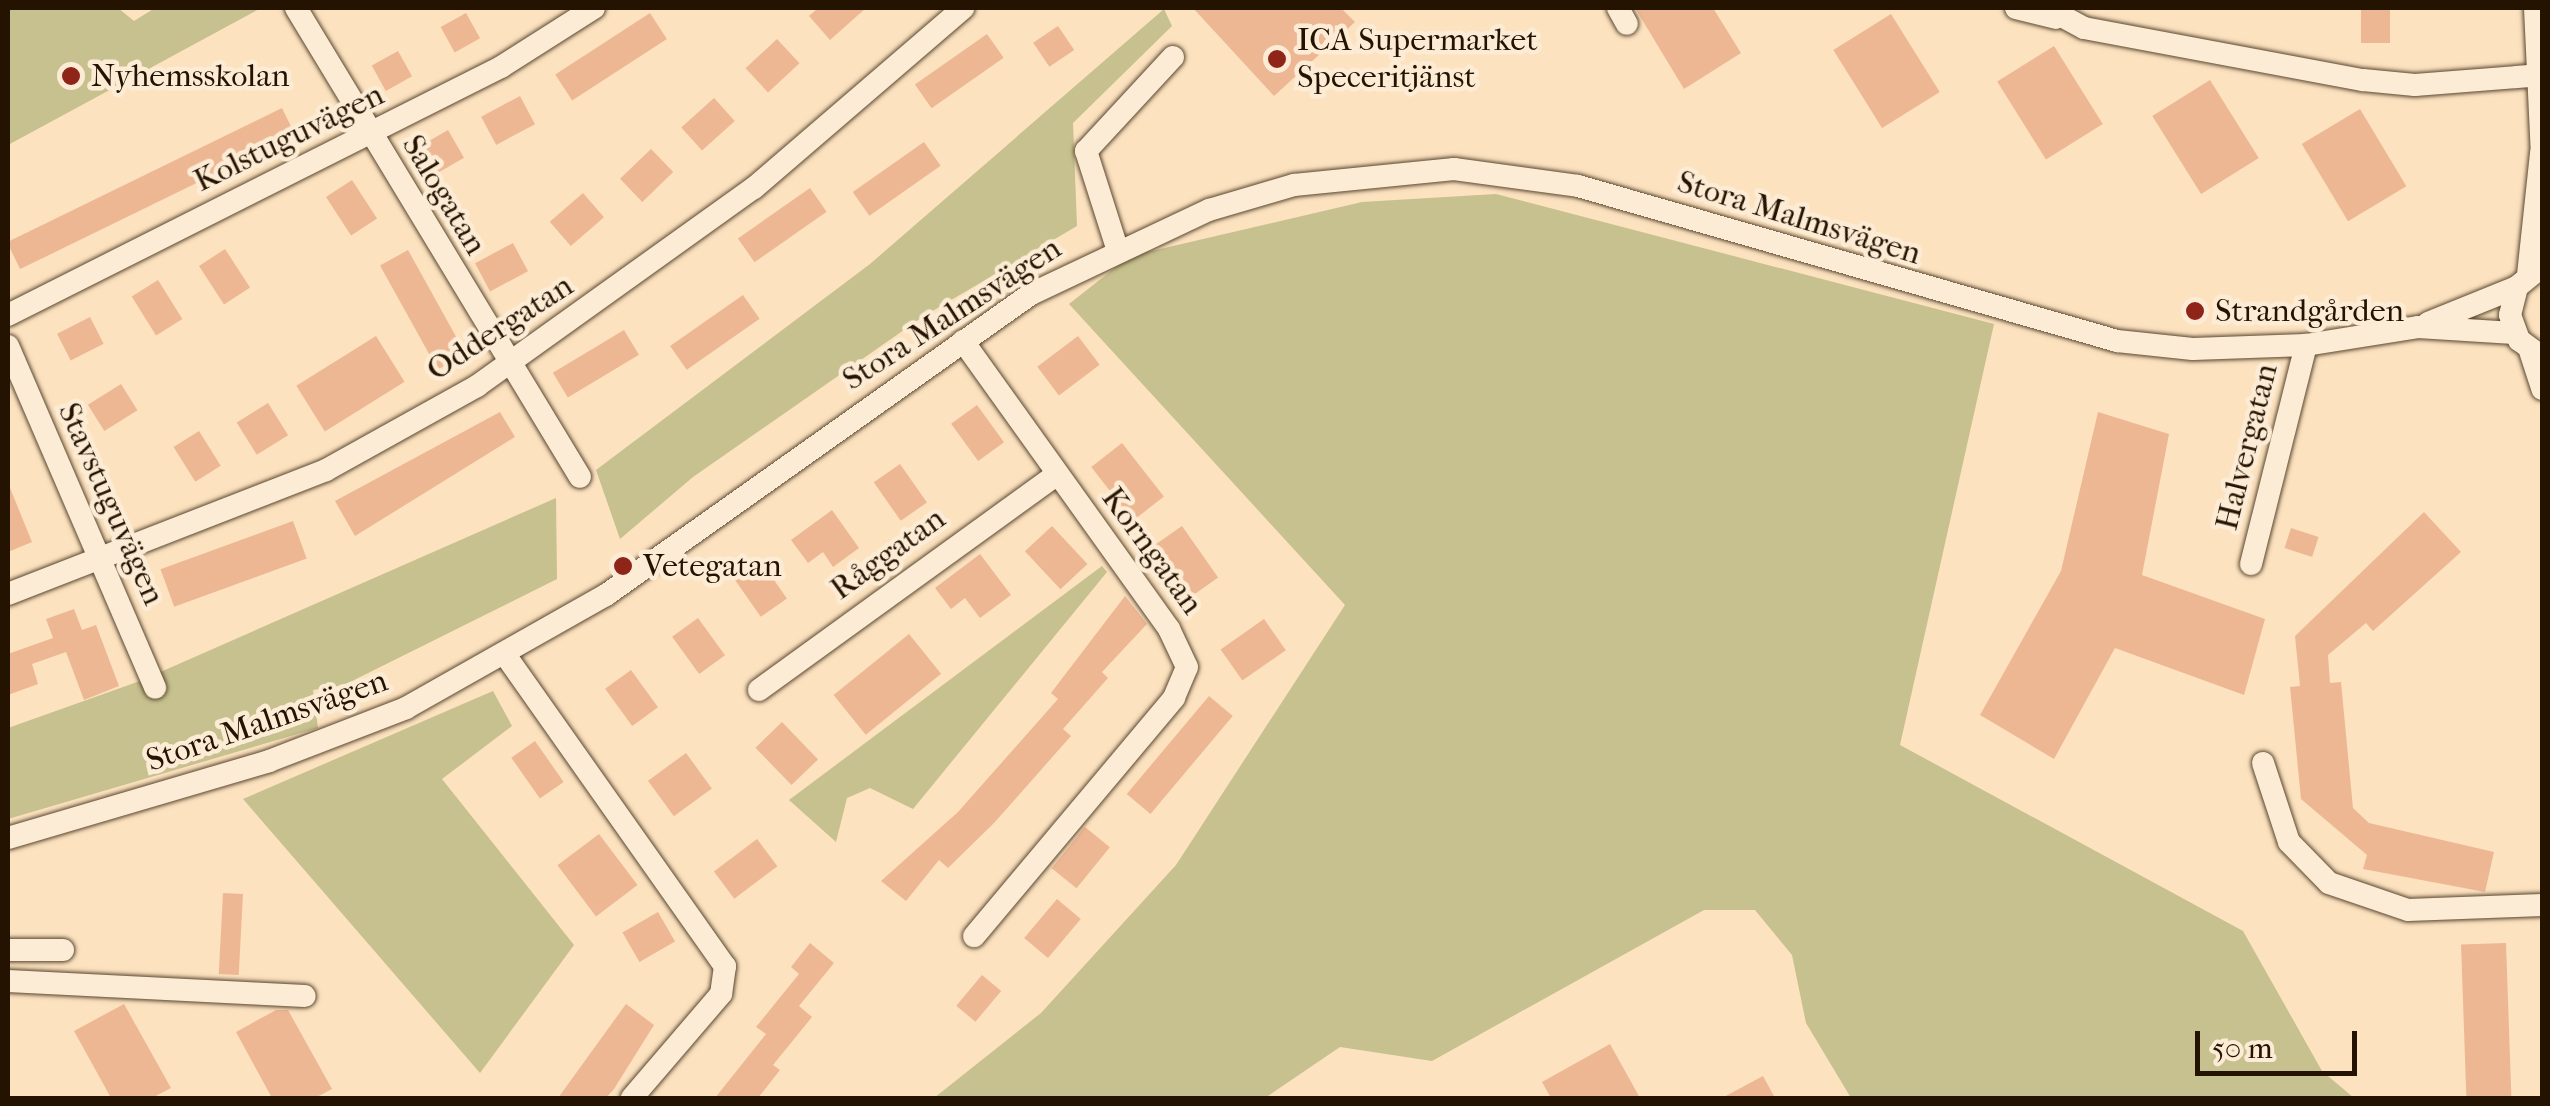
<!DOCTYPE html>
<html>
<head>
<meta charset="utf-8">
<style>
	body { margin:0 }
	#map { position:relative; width:2550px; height:1106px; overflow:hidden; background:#fce2bf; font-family:"IM FELL French Canon",serif }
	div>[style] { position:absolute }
	.green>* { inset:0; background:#c6c18e }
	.building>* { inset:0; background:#eeb794; transform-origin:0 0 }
	.roads { filter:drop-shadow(0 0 2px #5a4730) drop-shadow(0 0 2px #5a4730) }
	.minor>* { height:22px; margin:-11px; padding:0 11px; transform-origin:11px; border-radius:11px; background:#fdecd5 }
	.dots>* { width:28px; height:28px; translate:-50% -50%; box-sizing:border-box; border:5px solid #fdecd5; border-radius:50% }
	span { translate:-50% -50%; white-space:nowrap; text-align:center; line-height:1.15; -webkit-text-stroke:9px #fdecd5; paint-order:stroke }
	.poi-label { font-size:32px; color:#241300 }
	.left { translate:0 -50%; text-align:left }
	.street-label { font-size:32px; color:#241300 }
	.frame { position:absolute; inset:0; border:10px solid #241300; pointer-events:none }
	.scale { position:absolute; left:2195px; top:1031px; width:162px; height:45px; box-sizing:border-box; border:5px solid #241300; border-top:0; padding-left:12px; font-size:30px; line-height:35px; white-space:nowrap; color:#241300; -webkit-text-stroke:8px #fdecd5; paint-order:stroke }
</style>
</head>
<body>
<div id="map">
	<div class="green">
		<div style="clip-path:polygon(8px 8px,118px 8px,134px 21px,155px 8px,261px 8px,8px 145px)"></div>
		<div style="clip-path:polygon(1164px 9px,1172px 26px,1073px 123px,1077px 226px,924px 316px,693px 477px,620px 539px,596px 470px,870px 264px)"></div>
		<div style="clip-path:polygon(1496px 194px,1994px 324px,1900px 745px,2243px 931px,2322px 1071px,2354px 1098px,1851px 1098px,1806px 1023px,1792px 955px,1755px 910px,1704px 910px,1432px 1061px,1340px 1047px,1265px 1098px,934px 1098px,1041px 1013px,1176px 865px,1345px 605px,1069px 304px,1130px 256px,1362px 202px)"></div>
		<div style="clip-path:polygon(556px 498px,557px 579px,344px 685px,313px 690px,318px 728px,8px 819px,8px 728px,140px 681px)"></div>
		<div style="clip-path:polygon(1102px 566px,1107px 572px,913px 809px,870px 788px,847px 798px,836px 842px,789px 800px)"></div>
		<div style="clip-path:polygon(493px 691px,512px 726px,442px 779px,574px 945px,480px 1073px,243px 799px)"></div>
	</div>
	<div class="building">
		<div style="clip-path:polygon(818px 8px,866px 8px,830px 40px,809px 16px)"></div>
		<div style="clip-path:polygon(1193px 8px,1341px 8px,1355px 22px,1274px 96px)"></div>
		<div style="clip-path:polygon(1635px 8px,1713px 8px,1741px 53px,1684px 89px)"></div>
		<div style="left:2361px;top:8px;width:29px;height:35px"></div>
		<div style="left:466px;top:13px;width:29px;height:29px;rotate:61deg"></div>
		<div style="left:650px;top:13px;width:31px;height:113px;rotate:57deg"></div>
		<div style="left:1891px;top:14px;width:92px;height:68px;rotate:58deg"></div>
		<div style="left:1058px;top:26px;width:29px;height:30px;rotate:56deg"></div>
		<div style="left:987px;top:34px;width:29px;height:88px;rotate:55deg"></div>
		<div style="left:777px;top:39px;width:33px;height:43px;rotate:47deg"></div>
		<div style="left:2054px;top:46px;width:92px;height:67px;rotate:58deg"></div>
		<div style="left:398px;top:51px;width:29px;height:30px;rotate:61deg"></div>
		<div style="left:2210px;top:80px;width:92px;height:68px;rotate:58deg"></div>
		<div style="left:520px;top:96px;width:32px;height:44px;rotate:62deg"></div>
		<div style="left:714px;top:98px;width:31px;height:44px;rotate:48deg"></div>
		<div style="left:282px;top:108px;width:30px;height:306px;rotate:64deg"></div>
		<div style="left:2360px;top:109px;width:90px;height:68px;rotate:59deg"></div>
		<div style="left:448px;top:130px;width:32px;height:43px;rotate:60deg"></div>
		<div style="left:924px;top:142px;width:29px;height:87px;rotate:55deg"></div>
		<div style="left:651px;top:149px;width:32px;height:43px;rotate:46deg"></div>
		<div style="left:352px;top:180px;width:46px;height:31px;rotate:57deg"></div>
		<div style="left:810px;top:188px;width:29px;height:88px;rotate:55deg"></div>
		<div style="left:583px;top:193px;width:32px;height:44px;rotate:49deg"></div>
		<div style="left:513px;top:243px;width:32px;height:43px;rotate:62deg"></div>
		<div style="left:225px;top:249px;width:46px;height:31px;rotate:57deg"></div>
		<div style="left:408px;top:250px;width:119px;height:32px;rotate:61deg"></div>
		<div style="left:158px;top:280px;width:46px;height:31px;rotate:58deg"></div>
		<div style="left:743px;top:295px;width:29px;height:89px;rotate:55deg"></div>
		<div style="left:90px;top:317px;width:30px;height:37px;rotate:63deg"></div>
		<div style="left:624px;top:330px;width:29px;height:83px;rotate:59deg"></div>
		<div style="left:376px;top:336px;width:54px;height:94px;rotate:58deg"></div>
		<div style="left:1078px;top:336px;width:36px;height:51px;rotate:53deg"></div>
		<div style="left:121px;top:384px;width:31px;height:39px;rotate:58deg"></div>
		<div style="left:268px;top:403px;width:38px;height:37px;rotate:58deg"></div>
		<div style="left:977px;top:405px;width:46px;height:32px;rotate:54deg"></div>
		<div style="clip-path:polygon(500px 412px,515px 437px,355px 536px,335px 501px)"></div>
		<div style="clip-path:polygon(2098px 412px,2169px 434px,2142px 575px,2265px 619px,2244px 695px,2115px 648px,2054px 759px,1980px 715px,2061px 571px)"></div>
		<div style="left:199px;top:431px;width:41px;height:30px;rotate:58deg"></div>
		<div style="left:1122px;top:443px;width:68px;height:39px;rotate:52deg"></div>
		<div style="left:900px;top:464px;width:47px;height:32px;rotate:55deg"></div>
		<div style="clip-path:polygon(8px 483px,32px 542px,8px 552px)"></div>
		<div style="clip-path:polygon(832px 510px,859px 548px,833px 567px,823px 552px,808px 563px,791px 540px)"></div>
		<div style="clip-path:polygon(2424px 512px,2461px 552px,2373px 631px,2366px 623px,2328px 655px,2330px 683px,2341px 682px,2353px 808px,2369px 823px,2494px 852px,2485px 892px,2363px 869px,2367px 855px,2301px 799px,2290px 687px,2300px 686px,2295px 636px)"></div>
		<div style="left:293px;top:521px;width:40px;height:141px;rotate:70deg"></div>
		<div style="left:1052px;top:526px;width:52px;height:37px;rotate:47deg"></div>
		<div style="left:1182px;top:526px;width:63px;height:38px;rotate:55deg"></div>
		<div style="left:2291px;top:528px;width:29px;height:21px;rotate:18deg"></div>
		<div style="clip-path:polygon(980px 554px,1011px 595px,980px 618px,965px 598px,951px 609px,935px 588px)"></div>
		<div style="left:760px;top:560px;width:47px;height:32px;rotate:55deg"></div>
		<div style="clip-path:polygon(1125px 596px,1147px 624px,1102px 672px,1108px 678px,1063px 729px,1071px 736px,994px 823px,948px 868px,939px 860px,906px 901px,881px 881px,958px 812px,1058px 699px,1051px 693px)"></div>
		<div style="clip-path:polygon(74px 609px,82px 630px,96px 625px,119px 686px,84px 700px,66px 652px,32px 664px,38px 684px,8px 695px,8px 654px,53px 638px,46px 619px)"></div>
		<div style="left:698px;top:618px;width:46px;height:32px;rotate:54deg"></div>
		<div style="left:1264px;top:619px;width:38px;height:53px;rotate:55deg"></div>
		<div style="left:909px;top:634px;width:51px;height:97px;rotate:51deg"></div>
		<div style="left:631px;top:670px;width:46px;height:32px;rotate:54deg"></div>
		<div style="left:1209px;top:696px;width:31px;height:128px;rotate:40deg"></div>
		<div style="left:782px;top:722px;width:52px;height:37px;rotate:46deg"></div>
		<div style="left:535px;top:741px;width:50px;height:29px;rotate:55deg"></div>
		<div style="left:686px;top:753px;width:44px;height:47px;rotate:54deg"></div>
		<div style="left:1085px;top:827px;width:32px;height:53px;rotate:39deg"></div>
		<div style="left:599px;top:834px;width:64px;height:52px;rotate:53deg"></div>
		<div style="left:757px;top:839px;width:34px;height:54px;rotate:53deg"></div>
		<div style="left:223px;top:893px;width:20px;height:81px;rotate:3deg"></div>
		<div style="left:1057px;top:899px;width:31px;height:51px;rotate:40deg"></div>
		<div style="left:658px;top:912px;width:34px;height:41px;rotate:60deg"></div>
		<div style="clip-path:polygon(810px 943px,834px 963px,799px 1006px,812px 1017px,773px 1065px,780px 1070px,758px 1098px,715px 1098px,766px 1034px,756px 1027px,799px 974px,791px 967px)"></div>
		<div style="left:2506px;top:943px;width:155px;height:45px;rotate:88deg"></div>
		<div style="left:982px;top:975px;width:25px;height:40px;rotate:40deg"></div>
		<div style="clip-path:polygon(124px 1004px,171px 1088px,152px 1098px,111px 1098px,74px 1031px)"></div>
		<div style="clip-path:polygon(626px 1004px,654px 1025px,614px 1089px,606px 1098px,558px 1098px)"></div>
		<div style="clip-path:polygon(276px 1010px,288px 1010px,332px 1089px,315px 1098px,272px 1098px,236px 1032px)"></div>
		<div style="clip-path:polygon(1610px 1044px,1640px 1098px,1551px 1098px,1542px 1082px)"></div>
		<div style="clip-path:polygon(1763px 1076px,1775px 1098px,1722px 1098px)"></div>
	</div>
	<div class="roads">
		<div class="minor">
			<div style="left:296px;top:8px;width:548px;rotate:58.8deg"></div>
			<div style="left:1618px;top:8px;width:18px;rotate:61deg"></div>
			<div style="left:2016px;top:8px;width:41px;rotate:14deg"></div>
			<div style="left:2047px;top:8px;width:42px;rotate:28.4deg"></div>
			<div style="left:2084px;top:28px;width:284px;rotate:10.6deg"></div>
			<div style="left:2363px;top:80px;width:52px;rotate:5.5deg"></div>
			<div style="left:2415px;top:85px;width:127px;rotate:-4.5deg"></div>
			<div style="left:2535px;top:8px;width:149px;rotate:87.3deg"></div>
			<div style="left:1117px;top:248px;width:102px;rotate:-107.7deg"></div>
			<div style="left:1086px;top:151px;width:128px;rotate:-47.2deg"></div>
			<div style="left:2539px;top:269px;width:28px;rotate:141deg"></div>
			<div style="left:2517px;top:287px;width:29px;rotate:104deg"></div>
			<div style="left:2510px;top:315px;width:27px;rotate:70deg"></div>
			<div style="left:2519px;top:340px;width:29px;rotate:36deg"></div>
			<div style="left:2528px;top:275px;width:123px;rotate:-83.9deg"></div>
			<div style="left:8px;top:315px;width:552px;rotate:-26.7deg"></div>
			<div style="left:501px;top:67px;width:110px;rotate:-32.4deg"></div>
			<div style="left:2428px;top:323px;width:96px;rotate:-22deg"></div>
			<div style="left:963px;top:341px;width:354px;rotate:54.4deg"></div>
			<div style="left:1169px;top:629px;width:42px;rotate:64.7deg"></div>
			<div style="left:1187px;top:667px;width:34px;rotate:113deg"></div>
			<div style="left:1174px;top:698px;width:311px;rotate:130deg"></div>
			<div style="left:8px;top:346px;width:372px;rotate:66.7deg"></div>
			<div style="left:2530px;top:351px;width:40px;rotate:72deg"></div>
			<div style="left:2251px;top:564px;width:226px;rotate:-75.9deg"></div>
			<div style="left:8px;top:594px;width:341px;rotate:-21.3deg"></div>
			<div style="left:326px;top:470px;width:173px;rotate:-29.1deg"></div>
			<div style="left:477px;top:386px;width:340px;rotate:-35.6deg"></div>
			<div style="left:754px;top:188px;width:276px;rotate:-40.7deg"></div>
			<div style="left:506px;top:656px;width:380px;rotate:54.8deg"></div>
			<div style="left:725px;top:966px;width:28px;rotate:98deg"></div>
			<div style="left:721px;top:994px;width:137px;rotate:130.6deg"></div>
			<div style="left:759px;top:690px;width:368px;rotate:-35.9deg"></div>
			<div style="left:2263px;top:763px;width:83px;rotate:71.8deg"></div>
			<div style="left:2289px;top:842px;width:57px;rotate:45.7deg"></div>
			<div style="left:2329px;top:883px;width:83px;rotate:18.9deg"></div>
			<div style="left:2408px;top:910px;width:134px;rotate:-2.1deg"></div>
			<div style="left:8px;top:838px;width:272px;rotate:-16.4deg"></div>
			<div style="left:269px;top:761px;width:147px;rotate:-21.1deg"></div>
			<div style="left:406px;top:708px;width:230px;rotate:-29.5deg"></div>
			<div style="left:606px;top:595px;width:521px;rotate:-35.31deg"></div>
			<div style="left:1031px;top:294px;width:197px;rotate:-25.3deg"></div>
			<div style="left:1209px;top:210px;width:89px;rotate:-16.4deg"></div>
			<div style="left:1294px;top:185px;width:161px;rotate:-5.7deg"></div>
			<div style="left:1454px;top:169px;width:125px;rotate:7.8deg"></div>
			<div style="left:1578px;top:186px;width:561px;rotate:16.04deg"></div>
			<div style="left:2117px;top:341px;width:76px;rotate:6deg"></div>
			<div style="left:2193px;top:349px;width:113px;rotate:-2deg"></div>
			<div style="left:2306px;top:345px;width:113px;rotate:-9.1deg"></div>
			<div style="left:2418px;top:327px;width:96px;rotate:3.6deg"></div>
			<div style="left:8px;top:950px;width:55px"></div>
			<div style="left:8px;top:981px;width:297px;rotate:2.9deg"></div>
		</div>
	</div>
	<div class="dots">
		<div style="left:1277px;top:59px;background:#8f2418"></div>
		<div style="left:71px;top:76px;background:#8f2418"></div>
		<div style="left:2195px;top:311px;background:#8f2418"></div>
		<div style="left:623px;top:566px;background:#8f2418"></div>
	</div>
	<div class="poi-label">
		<span class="left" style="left:1297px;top:59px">ICA Supermarket<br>Speceritjänst</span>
		<span class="left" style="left:91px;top:76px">Nyhemsskolan</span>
		<span class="left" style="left:2215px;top:311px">Strandgården</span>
		<span class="left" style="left:643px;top:566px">Vetegatan</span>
	</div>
	<div class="street-label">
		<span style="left:289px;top:138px;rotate:-26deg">Kolstuguvägen</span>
		<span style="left:444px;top:195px;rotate:59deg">Salogatan</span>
		<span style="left:1799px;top:218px;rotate:17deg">Stora Malmsvägen</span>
		<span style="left:952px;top:314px;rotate:-33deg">Stora Malmsvägen</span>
		<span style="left:500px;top:328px;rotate:-33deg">Oddergatan</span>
		<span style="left:2247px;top:447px;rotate:-76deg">Halvergatan</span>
		<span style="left:111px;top:504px;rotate:66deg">Stavstuguvägen</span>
		<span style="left:1152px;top:551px;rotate:54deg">Korngatan</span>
		<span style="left:888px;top:554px;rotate:-36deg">Råggatan</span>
		<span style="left:267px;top:721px;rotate:-19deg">Stora Malmsvägen</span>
	</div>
	<div class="frame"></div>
	<div class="scale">50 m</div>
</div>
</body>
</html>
